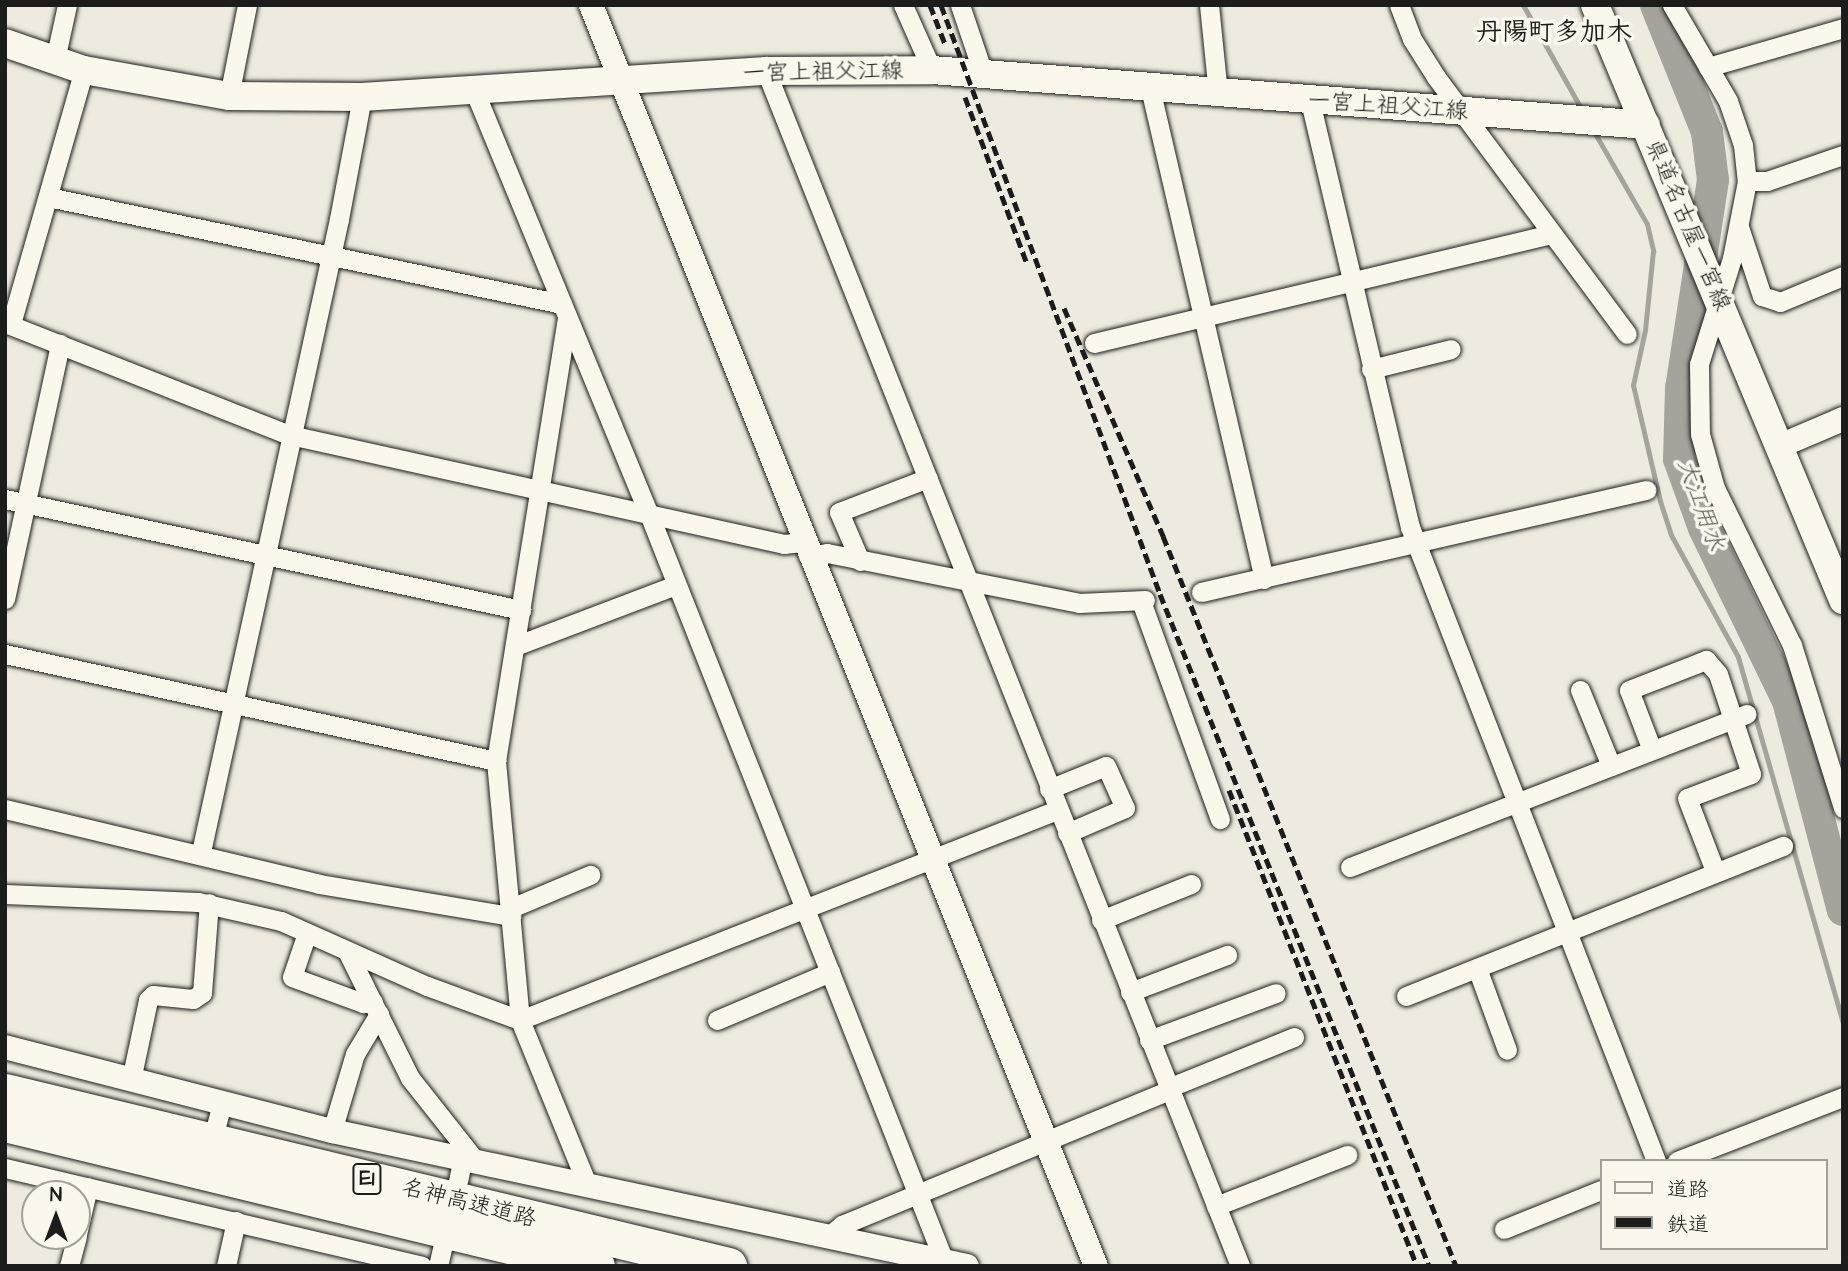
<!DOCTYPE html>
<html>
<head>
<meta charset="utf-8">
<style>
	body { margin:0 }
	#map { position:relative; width:1848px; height:1271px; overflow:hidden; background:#eeeadf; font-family:"Architects Daughter","Klee One",sans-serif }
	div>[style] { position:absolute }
	.stream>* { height:5px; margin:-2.5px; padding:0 2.5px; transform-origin:2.5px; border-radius:2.5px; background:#a6a39d }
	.river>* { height:32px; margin:-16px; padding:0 16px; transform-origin:16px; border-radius:16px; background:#a6a39d }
	.roads { filter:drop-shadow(0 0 2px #1c1c1c) drop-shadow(0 0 2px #1c1c1c) }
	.minor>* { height:19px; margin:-9.5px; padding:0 9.5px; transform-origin:9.5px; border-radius:9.5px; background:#fbf7ec }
	.tertiary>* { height:24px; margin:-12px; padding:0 12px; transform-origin:12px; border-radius:12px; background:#fbf7ec }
	.secondary>* { height:28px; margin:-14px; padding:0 14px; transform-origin:14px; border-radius:14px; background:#fbf7ec }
	.motorway>* { height:37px; margin:-18.5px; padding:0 18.5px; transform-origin:18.5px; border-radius:18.5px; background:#fbf7ec }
	.rail>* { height:5px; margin-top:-2.5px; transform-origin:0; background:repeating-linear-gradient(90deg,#1c1c1c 0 10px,transparent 0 15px) }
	span { translate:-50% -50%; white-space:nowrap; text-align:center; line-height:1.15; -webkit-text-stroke:7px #fbf7ec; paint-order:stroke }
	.shield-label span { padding:2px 5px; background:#fbf7ec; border:2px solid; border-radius:5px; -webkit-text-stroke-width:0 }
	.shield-label { font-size:21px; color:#1c1c1c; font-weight:700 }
	.street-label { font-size:23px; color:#1c1c1c }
	.water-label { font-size:24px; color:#5a5956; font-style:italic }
	.quarter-label { font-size:26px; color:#1c1c1c; font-weight:700 }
	.frame { position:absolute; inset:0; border:7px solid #1c1c1c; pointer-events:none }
	.legend { position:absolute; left:1600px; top:1159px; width:228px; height:91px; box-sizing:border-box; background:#fbf7ec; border:2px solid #a29f99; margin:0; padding:9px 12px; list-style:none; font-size:21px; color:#1c1c1c }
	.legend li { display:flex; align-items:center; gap:14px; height:35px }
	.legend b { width:35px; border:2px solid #a29f99 }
	.north { position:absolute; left:21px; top:1180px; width:70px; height:70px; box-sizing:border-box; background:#fbf7ec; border:2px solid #a29f99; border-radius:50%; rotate:0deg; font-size:19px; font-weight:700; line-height:28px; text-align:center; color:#1c1c1c }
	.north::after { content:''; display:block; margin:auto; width:24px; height:32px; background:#1c1c1c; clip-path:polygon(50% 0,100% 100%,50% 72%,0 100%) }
</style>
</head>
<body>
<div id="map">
	<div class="stream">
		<div style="left:1523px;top:5px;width:123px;rotate:60.7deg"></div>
		<div style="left:1593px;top:130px;width:108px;rotate:60.1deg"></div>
		<div style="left:1647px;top:224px;width:28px;rotate:77deg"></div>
		<div style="left:1653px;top:251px;width:79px;rotate:95.8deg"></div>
		<div style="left:1645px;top:330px;width:56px;rotate:102.3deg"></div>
		<div style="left:1633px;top:385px;width:119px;rotate:76.9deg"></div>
		<div style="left:1660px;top:501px;width:36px;rotate:72deg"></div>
		<div style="left:1671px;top:535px;width:139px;rotate:61.2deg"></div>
		<div style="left:1738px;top:657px;width:380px;rotate:74deg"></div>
		<div style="left:1842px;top:1266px;width:3px;rotate:-72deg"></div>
	</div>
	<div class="river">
		<div style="left:1656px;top:5px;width:137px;rotate:68.1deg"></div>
		<div style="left:1707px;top:132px;width:48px;rotate:82.9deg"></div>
		<div style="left:1713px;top:180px;width:210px;rotate:98.7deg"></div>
		<div style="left:1681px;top:388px;width:71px;rotate:91.6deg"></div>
		<div style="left:1679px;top:459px;width:73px;rotate:70.1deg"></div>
		<div style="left:1704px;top:528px;width:192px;rotate:64.1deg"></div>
		<div style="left:1788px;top:701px;width:216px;rotate:75.3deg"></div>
	</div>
	<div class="roads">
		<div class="minor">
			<div style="left:903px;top:5px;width:71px;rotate:66deg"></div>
			<div style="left:960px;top:5px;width:72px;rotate:71.3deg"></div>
			<div style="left:1209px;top:5px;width:89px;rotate:84.2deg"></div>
			<div style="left:1399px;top:5px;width:36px;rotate:69deg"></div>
			<div style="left:1412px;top:39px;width:45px;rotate:57.7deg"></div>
			<div style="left:1436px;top:77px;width:320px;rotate:53.4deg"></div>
			<div style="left:1672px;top:5px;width:111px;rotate:59.7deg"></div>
			<div style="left:1728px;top:101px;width:46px;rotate:71.2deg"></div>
			<div style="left:1743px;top:145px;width:36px;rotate:84deg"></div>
			<div style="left:1747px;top:181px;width:78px;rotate:101deg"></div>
			<div style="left:1732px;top:258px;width:111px;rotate:107.3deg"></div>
			<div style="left:1699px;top:364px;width:70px;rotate:89.2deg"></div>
			<div style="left:1700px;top:434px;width:56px;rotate:74.5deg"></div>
			<div style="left:1715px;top:488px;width:175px;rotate:63.9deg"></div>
			<div style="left:1792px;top:645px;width:171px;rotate:72.6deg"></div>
			<div style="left:55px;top:60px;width:56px;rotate:-77.7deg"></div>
			<div style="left:1708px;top:67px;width:141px;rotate:-16.1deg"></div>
			<div style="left:766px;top:71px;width:1286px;rotate:68.36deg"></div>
			<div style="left:1150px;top:88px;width:504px;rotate:76.93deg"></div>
			<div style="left:474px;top:90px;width:459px;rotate:67.6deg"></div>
			<div style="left:649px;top:514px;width:803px;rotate:68.45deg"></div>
			<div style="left:229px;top:96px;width:93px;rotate:-78.8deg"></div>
			<div style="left:1310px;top:101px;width:438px;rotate:76.8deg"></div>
			<div style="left:1410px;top:527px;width:680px;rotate:68.79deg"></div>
			<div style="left:1747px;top:181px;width:20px"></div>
			<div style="left:1767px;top:181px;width:80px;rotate:-18.9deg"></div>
			<div style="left:48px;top:197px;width:525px;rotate:11.76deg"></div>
			<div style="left:1739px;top:227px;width:73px;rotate:71.6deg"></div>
			<div style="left:1762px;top:296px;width:19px;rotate:18deg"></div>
			<div style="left:1780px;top:302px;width:68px;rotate:-22.4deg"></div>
			<div style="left:567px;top:318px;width:449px;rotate:99.1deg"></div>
			<div style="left:496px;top:761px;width:260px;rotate:84.7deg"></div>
			<div style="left:520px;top:1020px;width:177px;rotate:67.8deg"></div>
			<div style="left:5px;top:323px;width:306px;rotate:21.5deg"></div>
			<div style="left:290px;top:435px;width:506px;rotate:12.44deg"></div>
			<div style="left:784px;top:544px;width:19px;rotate:-6deg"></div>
			<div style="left:11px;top:324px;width:264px;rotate:-74deg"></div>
			<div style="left:1094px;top:343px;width:469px;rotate:-13.4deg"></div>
			<div style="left:1371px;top:369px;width:82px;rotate:-14deg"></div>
			<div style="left:5px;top:499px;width:528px;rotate:12.14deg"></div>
			<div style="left:808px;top:556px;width:19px;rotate:-9deg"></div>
			<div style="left:827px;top:553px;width:257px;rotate:11.2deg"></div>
			<div style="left:1079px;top:603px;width:66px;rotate:-2.6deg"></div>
			<div style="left:860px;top:561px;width:53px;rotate:-113.2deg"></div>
			<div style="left:839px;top:512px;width:95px;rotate:-20.9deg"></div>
			<div style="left:1201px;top:592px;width:457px;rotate:-12.9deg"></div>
			<div style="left:5px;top:599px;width:261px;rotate:-77.8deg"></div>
			<div style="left:1141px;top:601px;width:232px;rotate:70.1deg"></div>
			<div style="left:515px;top:646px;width:172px;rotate:-20.8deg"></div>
			<div style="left:5px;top:654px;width:503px;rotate:12.29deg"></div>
			<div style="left:1580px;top:690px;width:82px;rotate:67.8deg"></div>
			<div style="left:1652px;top:750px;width:64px;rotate:-111deg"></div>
			<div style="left:1629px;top:690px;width:83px;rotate:-21.3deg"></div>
			<div style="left:1706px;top:660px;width:18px;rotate:49deg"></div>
			<div style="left:1718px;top:674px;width:105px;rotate:71.7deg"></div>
			<div style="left:1751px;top:774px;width:68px;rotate:159.4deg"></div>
			<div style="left:1687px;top:798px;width:78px;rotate:69deg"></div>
			<div style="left:1049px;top:789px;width:61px;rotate:-22deg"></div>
			<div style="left:1106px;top:766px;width:46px;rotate:65.7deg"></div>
			<div style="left:1125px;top:808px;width:63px;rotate:156.7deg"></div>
			<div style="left:5px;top:809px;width:323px;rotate:13.4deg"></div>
			<div style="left:319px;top:884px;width:195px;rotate:9.5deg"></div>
			<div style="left:201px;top:852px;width:648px;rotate:-77.7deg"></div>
			<div style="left:339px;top:219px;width:124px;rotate:-79.3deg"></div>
			<div style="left:1350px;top:867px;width:425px;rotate:-21.1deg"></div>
			<div style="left:5px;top:894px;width:193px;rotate:2.4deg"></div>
			<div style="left:198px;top:902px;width:85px;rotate:12.9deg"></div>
			<div style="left:281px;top:921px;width:160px;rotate:24deg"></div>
			<div style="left:427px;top:986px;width:99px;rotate:20.1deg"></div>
			<div style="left:520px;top:1020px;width:577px;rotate:-21.36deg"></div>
			<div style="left:511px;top:908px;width:86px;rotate:-22.7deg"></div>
			<div style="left:1101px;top:920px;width:97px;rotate:-21.8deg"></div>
			<div style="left:307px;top:933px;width:46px;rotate:108.8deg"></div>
			<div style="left:292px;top:977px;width:76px;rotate:20.1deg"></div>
			<div style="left:363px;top:1003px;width:10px;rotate:-6deg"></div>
			<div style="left:347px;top:951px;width:142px;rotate:63.6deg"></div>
			<div style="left:410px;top:1078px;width:105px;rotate:51.6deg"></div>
			<div style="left:1477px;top:968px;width:87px;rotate:69.9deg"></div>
			<div style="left:1130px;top:992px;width:104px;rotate:-20.9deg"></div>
			<div style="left:1406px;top:996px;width:406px;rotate:-21.7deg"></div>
			<div style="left:717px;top:1020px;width:123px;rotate:-23deg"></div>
			<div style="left:1149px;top:1040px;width:135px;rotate:-20.3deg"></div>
			<div style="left:131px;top:1080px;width:82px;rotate:-78deg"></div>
			<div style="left:148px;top:1000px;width:7px;rotate:-45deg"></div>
			<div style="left:153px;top:995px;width:40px;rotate:5.7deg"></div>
			<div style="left:193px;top:999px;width:11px;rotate:-34deg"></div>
			<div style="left:202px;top:993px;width:90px;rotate:-85.6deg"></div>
			<div style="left:1168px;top:1088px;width:136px;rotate:-22deg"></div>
			<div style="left:216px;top:1126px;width:24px;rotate:-75deg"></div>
			<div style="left:332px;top:1131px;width:80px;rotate:-73.4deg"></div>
			<div style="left:355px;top:1054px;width:47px;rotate:-59deg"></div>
			<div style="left:1677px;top:1161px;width:178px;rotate:-21.1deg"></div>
			<div style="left:5px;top:1168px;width:428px;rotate:13.2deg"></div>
			<div style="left:458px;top:1181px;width:25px;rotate:-78deg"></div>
			<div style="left:1216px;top:1206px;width:141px;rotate:-21.3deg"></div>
			<div style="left:1504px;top:1229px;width:105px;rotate:-21.9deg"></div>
			<div style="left:77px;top:1234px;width:48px;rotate:-76.8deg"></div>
			<div style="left:830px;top:1235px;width:16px;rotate:-40deg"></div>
			<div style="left:842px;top:1225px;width:354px;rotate:-22.4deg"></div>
			<div style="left:69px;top:1266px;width:31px;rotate:-75deg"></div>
			<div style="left:226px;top:1266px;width:46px;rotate:-77.5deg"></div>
			<div style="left:438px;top:1266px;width:23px;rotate:-77deg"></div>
		</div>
		<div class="tertiary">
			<div style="left:591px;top:5px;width:1358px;rotate:68.18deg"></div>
			<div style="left:1782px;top:445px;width:66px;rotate:-23.1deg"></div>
			<div style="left:5px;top:1047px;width:338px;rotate:14.4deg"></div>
			<div style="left:332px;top:1131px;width:649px;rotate:12deg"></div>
		</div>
		<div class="secondary">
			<div style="left:1595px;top:5px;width:645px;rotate:67.37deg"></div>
			<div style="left:5px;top:43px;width:83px;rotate:18.9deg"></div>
			<div style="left:84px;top:70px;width:147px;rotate:10.2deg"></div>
			<div style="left:229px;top:96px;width:133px;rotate:0.4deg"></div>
			<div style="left:362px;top:97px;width:405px;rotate:-3.7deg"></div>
			<div style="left:766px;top:71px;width:166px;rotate:-0.3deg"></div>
			<div style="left:932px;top:70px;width:716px;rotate:4.4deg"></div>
		</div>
		<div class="motorway">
			<div style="left:5px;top:1092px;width:744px;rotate:13.53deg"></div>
			<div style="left:5px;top:1123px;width:608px;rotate:13.6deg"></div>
		</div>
	</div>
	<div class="rail">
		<div style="left:930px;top:5px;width:42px;rotate:69deg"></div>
		<div style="left:941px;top:5px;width:628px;rotate:69.6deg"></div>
		<div style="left:1160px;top:594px;width:724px;rotate:68.18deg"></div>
		<div style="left:965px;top:97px;width:178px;rotate:69.6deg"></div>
		<div style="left:1064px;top:308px;width:249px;rotate:66.5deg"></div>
		<div style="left:1163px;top:536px;width:787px;rotate:68.13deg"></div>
		<div style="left:1229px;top:790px;width:512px;rotate:68.45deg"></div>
	</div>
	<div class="shield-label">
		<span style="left:367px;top:1179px">E1</span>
	</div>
	<div class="street-label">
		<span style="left:823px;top:72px;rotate:-1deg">一宮上祖父江線</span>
		<span style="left:1388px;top:106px;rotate:4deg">一宮上祖父江線</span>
		<span style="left:1688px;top:225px;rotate:67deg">県道名古屋一宮線</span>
		<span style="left:469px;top:1203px;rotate:14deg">名神高速道路</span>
	</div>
	<div class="water-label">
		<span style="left:1700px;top:505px;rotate:70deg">大江用水</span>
	</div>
	<div class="quarter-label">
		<span style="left:1554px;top:33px">丹陽町多加木</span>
	</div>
	<div class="frame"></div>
	<ul class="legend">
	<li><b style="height:9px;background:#fbf7ec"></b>道路</li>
	<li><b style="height:9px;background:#1c1c1c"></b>鉄道</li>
	</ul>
	<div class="north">N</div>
</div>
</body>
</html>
